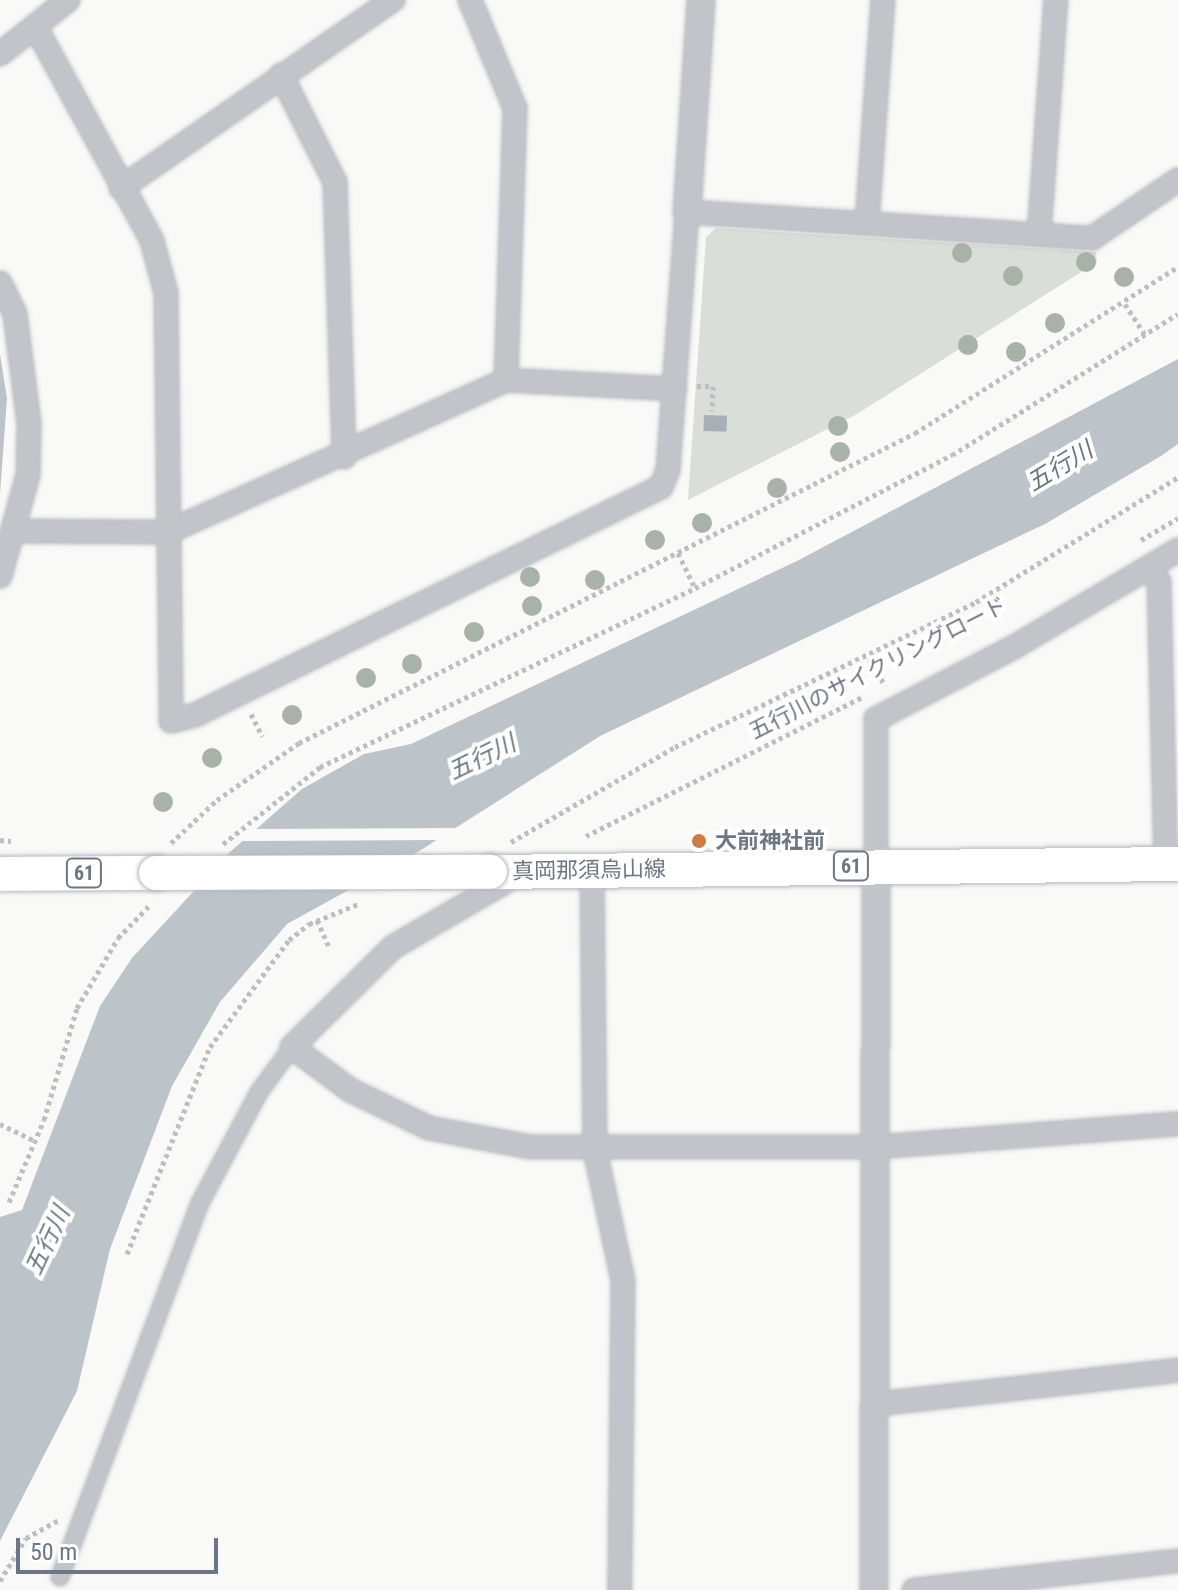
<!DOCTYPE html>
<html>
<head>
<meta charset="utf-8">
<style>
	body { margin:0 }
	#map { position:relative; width:1178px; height:1590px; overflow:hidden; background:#f9faf8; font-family:"Roboto Condensed","Noto Sans JP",sans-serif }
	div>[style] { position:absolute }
	.green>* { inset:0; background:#d9ded8 }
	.water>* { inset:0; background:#bcc3c9 }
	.pier>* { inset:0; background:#f9faf8 }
	.building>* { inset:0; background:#a9afb6; transform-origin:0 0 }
	.path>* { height:5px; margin-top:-2.5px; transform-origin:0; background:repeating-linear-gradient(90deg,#bcbec1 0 4px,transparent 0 8px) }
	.roads { filter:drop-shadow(0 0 2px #b6b8bd) drop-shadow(0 0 2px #b6b8bd) }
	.pedestrian>* { height:16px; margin:-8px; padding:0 8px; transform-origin:8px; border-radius:8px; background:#c2c4c9 }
	.minor>* { height:22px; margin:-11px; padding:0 11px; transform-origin:11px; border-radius:11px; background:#c2c4c9 }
	.tertiary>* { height:26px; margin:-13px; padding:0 13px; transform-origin:13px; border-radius:13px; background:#c2c4c9 }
	.primary>* { height:34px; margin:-17px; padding:0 17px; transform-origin:17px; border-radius:17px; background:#fff }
	.bridges { filter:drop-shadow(0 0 2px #b6b8bd) drop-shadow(0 0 2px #b6b8bd) }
	.primary-bridge>* { height:34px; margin:-17px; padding:0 17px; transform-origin:17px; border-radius:17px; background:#fff }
	.trees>* { width:20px; height:20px; margin:-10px; border-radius:50%; background:#a8b2a8 }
	.dots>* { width:22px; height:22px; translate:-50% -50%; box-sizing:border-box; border:4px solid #fff; border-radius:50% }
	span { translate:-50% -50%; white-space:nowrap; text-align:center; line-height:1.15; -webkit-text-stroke:8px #fff; paint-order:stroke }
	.shield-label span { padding:2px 6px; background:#fff; border:2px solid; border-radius:6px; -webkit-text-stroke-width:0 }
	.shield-label { font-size:20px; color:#6d7685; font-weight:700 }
	.street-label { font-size:22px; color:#6d7685 }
	.poi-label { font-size:22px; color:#6d7685; font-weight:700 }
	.left { translate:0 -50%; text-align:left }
	.water-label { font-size:24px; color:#68767f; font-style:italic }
	.scale { position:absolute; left:16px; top:1538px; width:202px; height:36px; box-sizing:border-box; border:4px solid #6d7685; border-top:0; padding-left:10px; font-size:24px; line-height:28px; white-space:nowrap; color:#6d7685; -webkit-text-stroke:6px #fff; paint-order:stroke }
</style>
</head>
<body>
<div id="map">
	<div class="green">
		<div style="clip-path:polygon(716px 228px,1096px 252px,1097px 262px,857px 414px,688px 500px,706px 237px)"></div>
	</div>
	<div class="water">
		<div style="clip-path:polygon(0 354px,7px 398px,0 494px)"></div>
		<div style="clip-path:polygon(1178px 359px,1178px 444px,1161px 456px,1045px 524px,600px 736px,421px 850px,287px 924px,220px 1002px,172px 1086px,110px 1249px,77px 1391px,0 1541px,0 1217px,22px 1210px,100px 1006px,132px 958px,230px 852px,302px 789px,364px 754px,411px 744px,797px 561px)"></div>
	</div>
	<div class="pier">
		<div style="clip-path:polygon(461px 828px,443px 840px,238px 841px,255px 829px)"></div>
	</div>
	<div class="building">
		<div style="left:704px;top:415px;width:23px;height:16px;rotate:2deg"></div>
	</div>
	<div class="path">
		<div style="left:1125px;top:304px;width:38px;rotate:57deg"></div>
		<div style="left:697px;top:386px;width:16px"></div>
		<div style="left:713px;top:386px;width:25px;rotate:92deg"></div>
		<div style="left:1141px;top:540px;width:43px;rotate:-30.7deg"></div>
		<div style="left:678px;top:553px;width:39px;rotate:64deg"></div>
		<div style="left:869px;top:658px;width:32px;rotate:60deg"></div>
		<div style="left:251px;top:714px;width:25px;rotate:63deg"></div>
		<div style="left:586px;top:836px;width:311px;rotate:-26.7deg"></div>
		<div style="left:0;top:840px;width:11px;rotate:5deg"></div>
		<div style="left:511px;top:842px;width:190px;rotate:-30.1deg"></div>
		<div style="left:675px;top:747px;width:334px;rotate:-25.7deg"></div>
		<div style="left:976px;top:602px;width:238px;rotate:-31.7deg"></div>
		<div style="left:171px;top:843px;width:63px;rotate:-43.1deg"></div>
		<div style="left:217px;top:800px;width:100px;rotate:-34.8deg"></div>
		<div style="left:299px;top:743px;width:690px;rotate:-26.71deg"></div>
		<div style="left:915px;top:433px;width:311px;rotate:-32.3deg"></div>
		<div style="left:223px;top:844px;width:124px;rotate:-38.4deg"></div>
		<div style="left:320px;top:767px;width:416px;rotate:-25.5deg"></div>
		<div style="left:695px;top:588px;width:289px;rotate:-27.4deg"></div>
		<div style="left:952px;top:455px;width:266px;rotate:-32deg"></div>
		<div style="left:317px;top:920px;width:30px;rotate:66deg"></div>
		<div style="left:0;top:1124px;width:39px;rotate:26deg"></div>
		<div style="left:9px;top:1202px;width:89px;rotate:-66.9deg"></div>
		<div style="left:44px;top:1120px;width:117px;rotate:-73.6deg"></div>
		<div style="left:77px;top:1008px;width:81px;rotate:-59.6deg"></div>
		<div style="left:118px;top:938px;width:47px;rotate:-45.9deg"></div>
		<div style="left:127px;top:1254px;width:223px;rotate:-68.2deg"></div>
		<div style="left:210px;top:1047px;width:133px;rotate:-53.6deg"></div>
		<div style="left:289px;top:940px;width:26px;rotate:-39deg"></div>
		<div style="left:309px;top:924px;width:53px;rotate:-22.2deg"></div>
		<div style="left:0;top:1581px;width:50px;rotate:-58.8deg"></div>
		<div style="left:26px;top:1538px;width:38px;rotate:-29deg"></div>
	</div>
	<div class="roads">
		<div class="pedestrian">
			<div style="left:60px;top:1577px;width:399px;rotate:-69.5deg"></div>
			<div style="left:200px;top:1203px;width:126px;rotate:-62deg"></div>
			<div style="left:259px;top:1092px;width:56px;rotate:-53.7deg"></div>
		</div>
		<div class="minor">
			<div style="left:470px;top:0;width:117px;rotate:67.4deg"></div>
			<div style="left:515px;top:108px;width:272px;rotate:91.9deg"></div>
			<div style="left:35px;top:26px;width:245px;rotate:61.4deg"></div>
			<div style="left:152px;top:241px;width:54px;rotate:74.9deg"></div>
			<div style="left:166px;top:293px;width:428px;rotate:89.3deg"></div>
			<div style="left:171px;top:721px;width:25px;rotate:-14deg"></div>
			<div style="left:195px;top:715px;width:519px;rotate:-26.07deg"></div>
			<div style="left:661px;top:487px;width:18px;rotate:-68deg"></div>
			<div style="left:668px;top:470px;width:259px;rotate:-85.8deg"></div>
			<div style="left:687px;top:212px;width:406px;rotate:3.7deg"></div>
			<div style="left:1092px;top:238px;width:104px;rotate:-34deg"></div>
			<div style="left:0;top:54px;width:87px;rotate:-38.5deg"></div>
			<div style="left:281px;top:75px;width:120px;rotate:63.2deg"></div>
			<div style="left:335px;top:182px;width:275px;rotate:88.1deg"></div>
			<div style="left:121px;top:188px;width:331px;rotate:-34.7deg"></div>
			<div style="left:867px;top:222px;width:223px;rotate:-85.9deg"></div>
			<div style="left:1039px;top:235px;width:236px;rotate:-85.9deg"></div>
			<div style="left:0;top:283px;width:34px;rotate:64deg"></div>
			<div style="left:15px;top:314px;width:110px;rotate:82.7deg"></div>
			<div style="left:29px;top:423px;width:52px;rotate:91.1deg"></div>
			<div style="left:28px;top:475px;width:105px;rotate:105.5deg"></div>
			<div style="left:14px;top:531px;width:154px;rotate:0.4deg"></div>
			<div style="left:168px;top:532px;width:371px;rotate:-24.2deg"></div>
			<div style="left:506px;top:380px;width:169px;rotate:3deg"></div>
			<div style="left:1150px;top:570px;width:15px;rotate:53deg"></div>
			<div style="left:1159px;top:582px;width:282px;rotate:88.6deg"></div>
			<div style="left:876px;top:866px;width:147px;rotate:-90deg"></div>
			<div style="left:876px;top:719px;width:156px;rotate:-27.6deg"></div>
			<div style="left:1014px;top:647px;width:191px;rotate:-30.6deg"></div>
			<div style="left:592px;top:869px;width:281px;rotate:89.4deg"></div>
			<div style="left:595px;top:1150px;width:134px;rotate:77.9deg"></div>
			<div style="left:623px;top:1281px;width:309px;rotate:90.6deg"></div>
			<div style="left:515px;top:876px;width:141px;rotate:149.8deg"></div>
			<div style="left:393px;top:947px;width:142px;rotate:135.3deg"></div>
			<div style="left:292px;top:1047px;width:72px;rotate:36.6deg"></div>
			<div style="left:350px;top:1090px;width:88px;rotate:25.7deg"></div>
			<div style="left:429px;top:1128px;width:104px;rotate:10.6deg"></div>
			<div style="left:531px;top:1147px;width:345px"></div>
			<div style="left:876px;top:1147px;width:303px;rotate:-4.4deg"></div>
			<div style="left:877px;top:1404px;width:303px;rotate:-6.4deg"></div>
			<div style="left:914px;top:1590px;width:266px;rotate:-6.3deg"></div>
		</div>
		<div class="tertiary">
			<div style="left:687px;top:212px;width:212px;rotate:-86.2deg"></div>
			<div style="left:874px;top:1590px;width:724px;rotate:-89.84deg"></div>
		</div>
		<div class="primary">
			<div style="left:490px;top:872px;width:688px;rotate:-0.67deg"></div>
			<div style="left:0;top:874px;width:156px;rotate:-0.4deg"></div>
		</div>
	</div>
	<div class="bridges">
		<div class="primary-bridge">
			<div style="left:156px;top:873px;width:334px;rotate:-0.2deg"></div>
		</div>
	</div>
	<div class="trees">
		<div style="left:962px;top:253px"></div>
		<div style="left:1086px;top:262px"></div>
		<div style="left:1013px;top:276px"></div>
		<div style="left:1124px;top:277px"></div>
		<div style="left:1055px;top:323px"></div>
		<div style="left:968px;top:345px"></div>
		<div style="left:1016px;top:352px"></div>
		<div style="left:838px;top:426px"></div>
		<div style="left:840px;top:452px"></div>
		<div style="left:777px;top:488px"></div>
		<div style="left:702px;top:523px"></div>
		<div style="left:655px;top:540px"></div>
		<div style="left:530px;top:577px"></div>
		<div style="left:595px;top:580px"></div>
		<div style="left:532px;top:606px"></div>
		<div style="left:474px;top:632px"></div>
		<div style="left:412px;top:664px"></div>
		<div style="left:366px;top:678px"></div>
		<div style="left:292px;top:715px"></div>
		<div style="left:212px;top:758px"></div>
		<div style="left:163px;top:802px"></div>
	</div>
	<div class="dots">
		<div style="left:699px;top:841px;background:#ce7b44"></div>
	</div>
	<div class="shield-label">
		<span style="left:851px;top:866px">61</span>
		<span style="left:84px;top:873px">61</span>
	</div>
	<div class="street-label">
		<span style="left:878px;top:668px;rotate:-27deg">五行川のサイクリングロード</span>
		<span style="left:589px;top:870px;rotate:-1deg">真岡那須烏山線</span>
	</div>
	<div class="poi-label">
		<span class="left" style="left:715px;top:841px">大前神社前</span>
	</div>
	<div class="water-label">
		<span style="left:1060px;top:467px;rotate:-31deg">五行川</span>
		<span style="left:482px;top:758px;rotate:-26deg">五行川</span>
		<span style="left:48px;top:1241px;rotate:-65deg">五行川</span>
	</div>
	<div class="scale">50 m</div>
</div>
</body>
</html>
